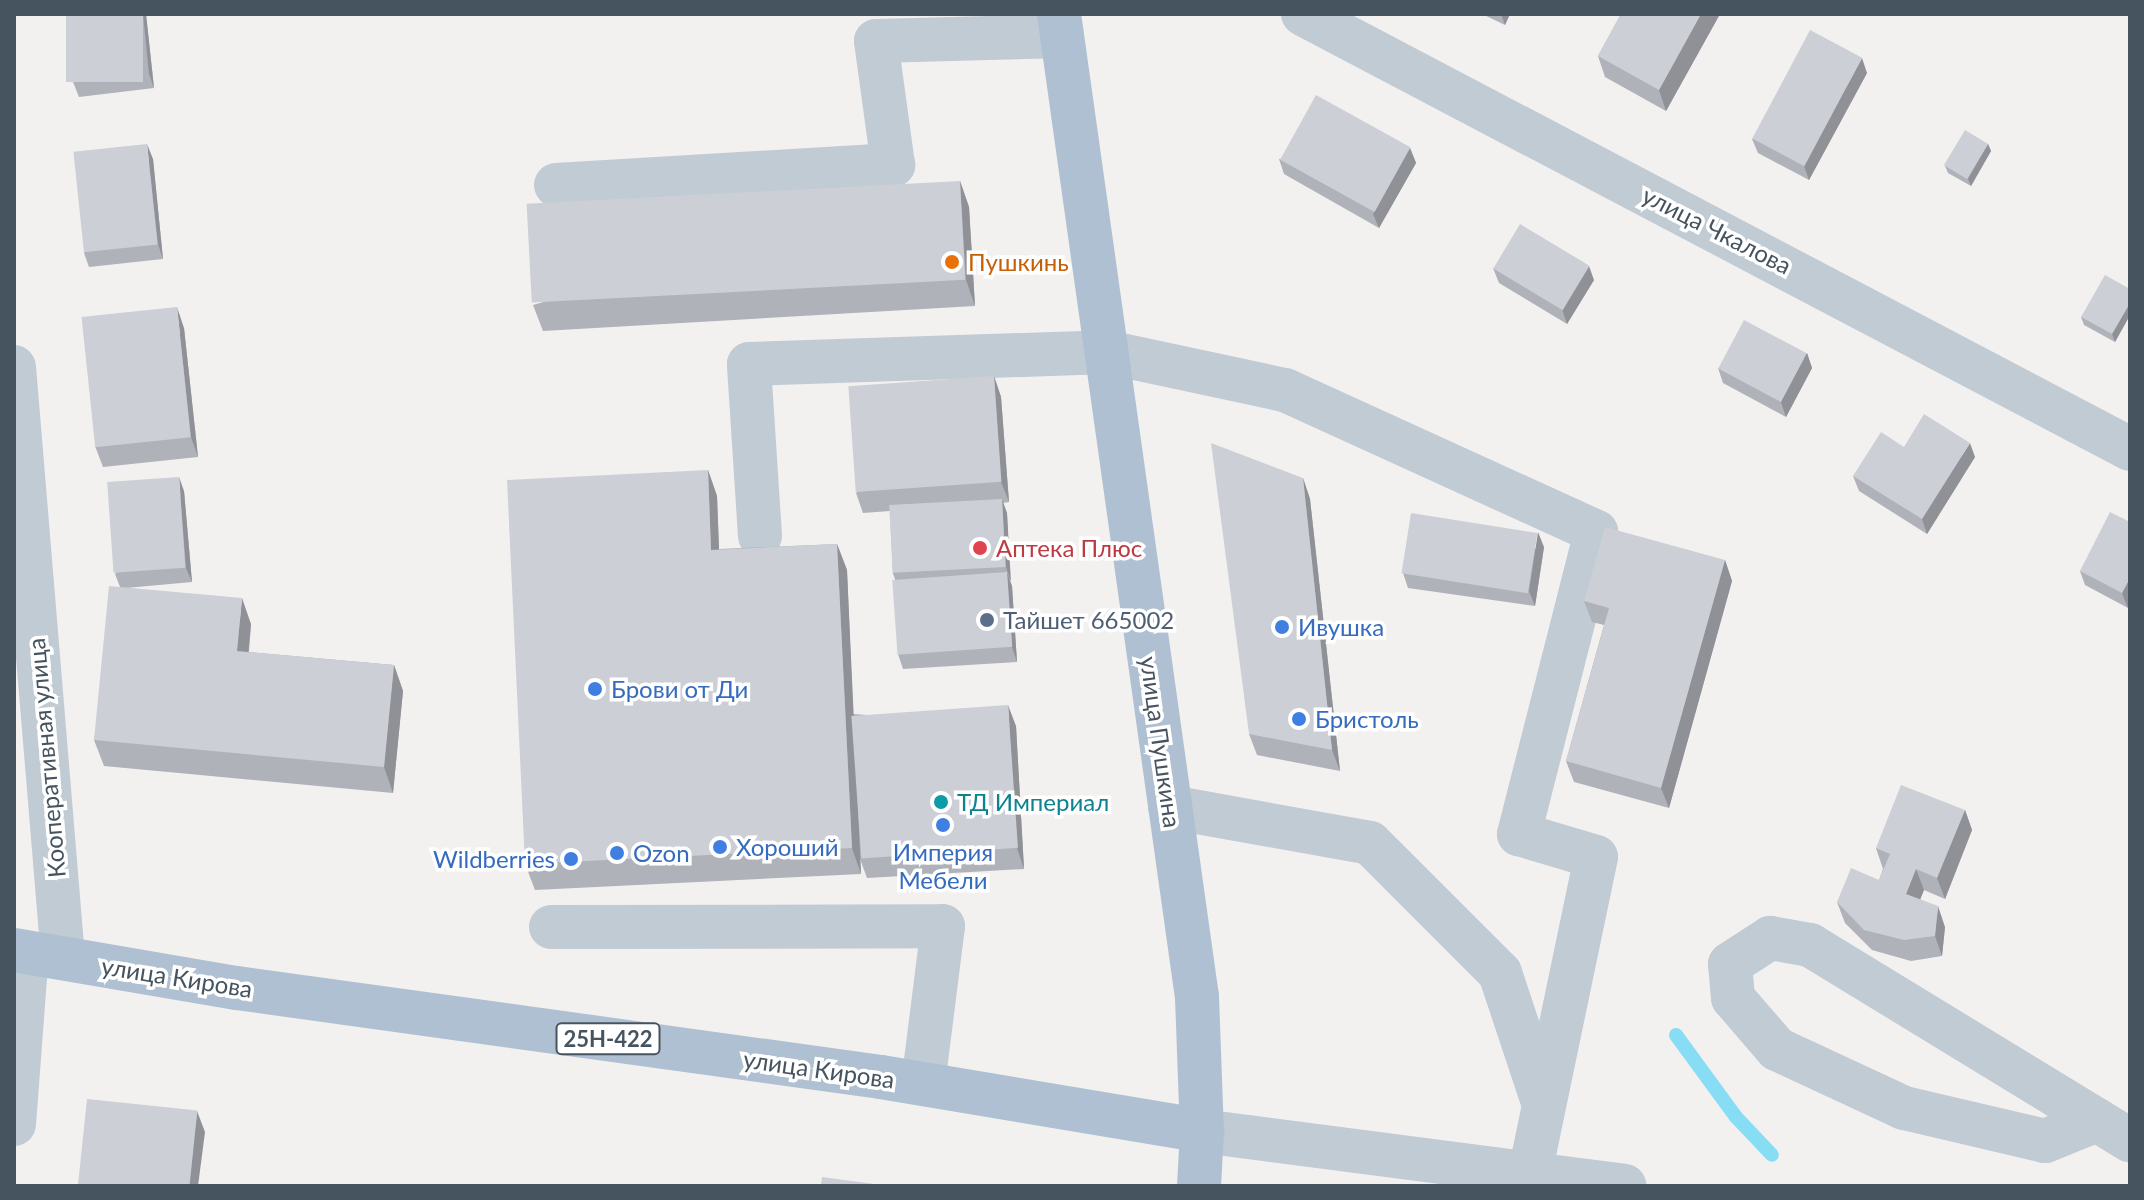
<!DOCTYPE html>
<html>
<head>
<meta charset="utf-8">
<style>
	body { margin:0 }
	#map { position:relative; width:2144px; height:1200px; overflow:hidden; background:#f3f0f0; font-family:Lato,sans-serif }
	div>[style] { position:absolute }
	.stream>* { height:14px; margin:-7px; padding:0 7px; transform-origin:7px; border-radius:7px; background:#86ddf4 }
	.minor>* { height:44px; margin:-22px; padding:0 22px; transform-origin:22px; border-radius:22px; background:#c0cbd3 }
	.major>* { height:44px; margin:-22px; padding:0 22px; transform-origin:22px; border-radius:22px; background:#aec0d1 }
	.wall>* { inset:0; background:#afb2b8 }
	.shaded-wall>* { inset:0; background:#8f9196 }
	.building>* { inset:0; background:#cccfd6; transform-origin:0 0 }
	.dots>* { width:22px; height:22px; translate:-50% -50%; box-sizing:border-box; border:4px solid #fff; border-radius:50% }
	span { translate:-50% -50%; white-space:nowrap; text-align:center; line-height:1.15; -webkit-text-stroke:7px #fff; paint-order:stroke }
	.shield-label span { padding:2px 6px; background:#fff; border:2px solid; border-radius:6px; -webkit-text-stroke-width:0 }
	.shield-label { font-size:22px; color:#465460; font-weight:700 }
	.street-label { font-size:24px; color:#465460 }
	.food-label { font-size:24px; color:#c56008 }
	.left { translate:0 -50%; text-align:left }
	.health-label { font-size:24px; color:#be3a42 }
	.service-label { font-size:24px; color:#4e5e75 }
	.shop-label { font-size:24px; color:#366cbe }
	.right { translate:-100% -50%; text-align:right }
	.culture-label { font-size:24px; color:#0d838f }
	.frame { position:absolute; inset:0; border:16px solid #465460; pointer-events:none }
</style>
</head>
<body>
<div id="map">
	<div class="stream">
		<div style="left:1676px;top:1035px;width:102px;rotate:53.8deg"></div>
		<div style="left:1736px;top:1117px;width:52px;rotate:46.5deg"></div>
	</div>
	<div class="minor">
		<div style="left:1303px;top:14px;width:934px;rotate:27.74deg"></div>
		<div style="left:556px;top:185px;width:338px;rotate:-3.4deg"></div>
		<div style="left:893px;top:165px;width:125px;rotate:-97.8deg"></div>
		<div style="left:876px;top:41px;width:186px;rotate:-1.5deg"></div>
		<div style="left:14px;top:367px;width:593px;rotate:85.26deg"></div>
		<div style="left:760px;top:536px;width:172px;rotate:-93.7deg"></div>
		<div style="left:749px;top:364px;width:358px;rotate:-1.9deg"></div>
		<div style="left:1107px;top:352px;width:182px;rotate:12.1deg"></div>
		<div style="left:1285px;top:390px;width:342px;rotate:24.5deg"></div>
		<div style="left:1596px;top:532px;width:312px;rotate:104.3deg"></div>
		<div style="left:1519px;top:834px;width:80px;rotate:16.6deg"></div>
		<div style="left:1596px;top:857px;width:324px;rotate:101.8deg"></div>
		<div style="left:1170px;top:807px;width:203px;rotate:10.2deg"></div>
		<div style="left:1370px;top:843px;width:184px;rotate:45deg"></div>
		<div style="left:1500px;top:973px;width:136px;rotate:71.6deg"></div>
		<div style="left:551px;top:927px;width:392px;rotate:-0.1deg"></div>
		<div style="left:943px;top:926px;width:159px;rotate:97.2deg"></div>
		<div style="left:2097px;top:1120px;width:56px;rotate:158deg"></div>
		<div style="left:2045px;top:1141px;width:145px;rotate:-166.8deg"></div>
		<div style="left:1904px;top:1108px;width:140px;rotate:-155.1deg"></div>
		<div style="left:1777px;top:1049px;width:67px;rotate:-130.8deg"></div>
		<div style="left:1733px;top:998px;width:34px;rotate:-95deg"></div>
		<div style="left:1730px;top:964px;width:48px;rotate:-33deg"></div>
		<div style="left:1770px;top:938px;width:41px;rotate:9.9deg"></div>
		<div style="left:1810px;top:945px;width:375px;rotate:31.4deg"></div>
		<div style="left:14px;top:1124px;width:172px;rotate:-85.7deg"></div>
		<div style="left:1202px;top:1131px;width:426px;rotate:7.4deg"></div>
	</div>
	<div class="major">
		<div style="left:1059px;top:14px;width:993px;rotate:82.01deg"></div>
		<div style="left:1197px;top:997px;width:134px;rotate:87.9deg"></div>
		<div style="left:1202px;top:1131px;width:55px;rotate:93.1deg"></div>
		<div style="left:14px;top:950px;width:226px;rotate:9.7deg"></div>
		<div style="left:237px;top:988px;width:650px;rotate:7.87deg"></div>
		<div style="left:881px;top:1077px;width:326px;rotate:9.5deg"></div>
	</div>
	<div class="wall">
		<div style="clip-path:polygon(146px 14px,154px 88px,79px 97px,73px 82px)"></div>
		<div style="clip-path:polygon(1482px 14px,1510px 14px,1505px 25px)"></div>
		<div style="clip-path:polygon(1621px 14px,1720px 14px,1666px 111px,1605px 77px,1598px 56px)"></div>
		<div style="clip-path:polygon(1867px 73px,1809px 180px,1758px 153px,1752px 139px)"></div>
		<div style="clip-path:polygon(1988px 144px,1991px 151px,1971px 186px,1948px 173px,1945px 166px)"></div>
		<div style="clip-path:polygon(1410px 148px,1416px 163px,1379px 228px,1284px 174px,1279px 159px)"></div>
		<div style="clip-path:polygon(153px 159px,163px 259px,89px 267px,84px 253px)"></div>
		<div style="clip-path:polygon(960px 181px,969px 207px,975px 306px,543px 331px,533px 305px)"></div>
		<div style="clip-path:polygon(1493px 268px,1594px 280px,1567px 324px,1499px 283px)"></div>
		<div style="clip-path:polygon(2130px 289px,2130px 315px,2115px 342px,2084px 325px,2081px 317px)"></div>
		<div style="clip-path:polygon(184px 328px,198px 457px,103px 467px,95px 446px)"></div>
		<div style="clip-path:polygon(1807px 353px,1812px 368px,1786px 417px,1723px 383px,1718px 368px)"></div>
		<div style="clip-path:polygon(994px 376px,1001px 397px,1009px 502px,1003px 503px,1007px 513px,1010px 582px,1012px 586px,1017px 662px,903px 669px,898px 654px,895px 579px,893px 574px,890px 511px,863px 513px,856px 493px)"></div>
		<div style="clip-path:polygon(1904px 447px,1975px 457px,1927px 534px,1859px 491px,1853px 476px)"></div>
		<div style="clip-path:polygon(708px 470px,717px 496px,719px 549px,837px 544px,847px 570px,853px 714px,1016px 726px,1024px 869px,867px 878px,860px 859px,861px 874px,535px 890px,525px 864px)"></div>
		<div style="clip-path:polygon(1303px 478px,1310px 499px,1340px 771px,1257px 755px,1249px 734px)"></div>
		<div style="clip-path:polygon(184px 491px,192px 582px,126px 588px,251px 624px,249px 652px,394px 665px,403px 691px,393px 793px,104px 766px,94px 740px,120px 587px,115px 574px)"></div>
		<div style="clip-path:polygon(2130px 522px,2130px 603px,2128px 608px,2085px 585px,2080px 571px)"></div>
		<div style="clip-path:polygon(1544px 547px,1535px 606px,1408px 588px,1403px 573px)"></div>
		<div style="clip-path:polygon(1725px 560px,1732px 581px,1669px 808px,1574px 782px,1566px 761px,1604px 625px,1592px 622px,1584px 601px)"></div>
		<div style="clip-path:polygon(1965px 810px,1972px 830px,1945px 899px,1924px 890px,1920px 899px,1945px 927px,1942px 956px,1911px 961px,1872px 950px,1845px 923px,1837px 902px,1879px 880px,1883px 869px,1876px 848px)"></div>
	</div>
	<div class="shaded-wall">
		<div style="clip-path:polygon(143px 14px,146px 14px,154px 88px,149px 74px)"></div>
		<div style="clip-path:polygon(1501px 14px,1510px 14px,1505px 25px)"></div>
		<div style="clip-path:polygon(1701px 14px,1720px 14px,1666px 111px,1659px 90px)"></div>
		<div style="clip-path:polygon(1862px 58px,1867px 73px,1809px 180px,1804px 166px)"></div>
		<div style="clip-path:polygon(147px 144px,153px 159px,163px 259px,158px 244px)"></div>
		<div style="clip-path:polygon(1988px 144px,1991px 151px,1971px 186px,1968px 179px)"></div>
		<div style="clip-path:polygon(1410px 148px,1416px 163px,1379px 228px,1373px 214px)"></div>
		<div style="clip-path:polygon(960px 181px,969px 207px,975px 306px,966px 280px)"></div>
		<div style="clip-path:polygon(1589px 266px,1594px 280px,1567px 324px,1562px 309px)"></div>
		<div style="clip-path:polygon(2130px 303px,2130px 315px,2115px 342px,2112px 334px)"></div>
		<div style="clip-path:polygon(177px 307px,184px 328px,198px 457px,191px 437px)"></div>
		<div style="clip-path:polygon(1807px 353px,1812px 368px,1786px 417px,1781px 402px)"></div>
		<div style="clip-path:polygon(994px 376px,1001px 397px,1009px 502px,1001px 482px)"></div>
		<div style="clip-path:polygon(1970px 443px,1975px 457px,1927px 534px,1922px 519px)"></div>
		<div style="clip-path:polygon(708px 470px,717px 496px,720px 576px,711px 550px)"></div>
		<div style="clip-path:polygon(179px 477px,184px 491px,192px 582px,186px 568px)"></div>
		<div style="clip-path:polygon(1303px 478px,1310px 499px,1340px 771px,1332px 750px)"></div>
		<div style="clip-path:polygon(1002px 499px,1007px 513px,1011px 582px,1006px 567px)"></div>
		<div style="clip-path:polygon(1538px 532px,1544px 547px,1535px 606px,1529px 591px)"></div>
		<div style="clip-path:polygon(837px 544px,847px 570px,861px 874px,852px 848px)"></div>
		<div style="clip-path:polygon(1725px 560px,1732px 581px,1669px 808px,1661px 788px)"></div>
		<div style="clip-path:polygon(1007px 572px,1012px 586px,1017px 662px,1012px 647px)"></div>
		<div style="clip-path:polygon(2130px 578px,2130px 603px,2128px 608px,2122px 593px)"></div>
		<div style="clip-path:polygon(242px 598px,251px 624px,246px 677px,237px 651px)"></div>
		<div style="clip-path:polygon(394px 665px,403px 691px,393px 793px,384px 767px)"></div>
		<div style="clip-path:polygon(1008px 705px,1016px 726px,1024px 869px,1017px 848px)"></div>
		<div style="clip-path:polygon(1965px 810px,1972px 830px,1945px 899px,1937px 878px)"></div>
		<div style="clip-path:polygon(1916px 869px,1924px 890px,1914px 915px,1906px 894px)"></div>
		<div style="clip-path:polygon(1938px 906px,1945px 927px,1942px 956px,1935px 936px)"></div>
		<div style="clip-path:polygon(197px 1111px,205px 1132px,198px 1186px,188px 1186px)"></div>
	</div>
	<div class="building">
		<div style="left:66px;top:14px;width:77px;height:68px"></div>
		<div style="clip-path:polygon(1621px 14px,1701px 14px,1659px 90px,1598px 56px)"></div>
		<div style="left:1810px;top:30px;width:59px;height:123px;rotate:28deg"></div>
		<div style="left:1316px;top:95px;width:108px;height:74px;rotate:29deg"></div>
		<div style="left:1965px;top:130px;width:27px;height:41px;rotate:31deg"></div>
		<div style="left:147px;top:144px;width:101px;height:74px;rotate:84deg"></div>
		<div style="left:960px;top:181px;width:99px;height:434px;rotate:87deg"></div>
		<div style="left:1520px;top:224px;width:81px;height:52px;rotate:31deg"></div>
		<div style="clip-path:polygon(2105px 275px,2130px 289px,2130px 303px,2112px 334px,2081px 317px)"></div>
		<div style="left:177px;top:307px;width:131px;height:96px;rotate:84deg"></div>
		<div style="left:1744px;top:320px;width:71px;height:55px;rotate:28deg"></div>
		<div style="left:994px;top:376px;width:106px;height:146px;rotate:86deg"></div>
		<div style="clip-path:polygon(1924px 414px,1970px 443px,1922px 519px,1853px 476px,1881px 432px,1904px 447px)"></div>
		<div style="clip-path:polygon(1211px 443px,1303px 478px,1332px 750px,1249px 734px)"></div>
		<div style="clip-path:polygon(708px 470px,711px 550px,837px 544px,852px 848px,525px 864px,507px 480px)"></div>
		<div style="left:179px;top:477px;width:91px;height:72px;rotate:86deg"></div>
		<div style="left:1002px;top:499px;width:68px;height:113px;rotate:87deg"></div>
		<div style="clip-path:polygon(2110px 512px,2130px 522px,2130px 578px,2122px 593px,2080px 571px)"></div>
		<div style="left:1411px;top:513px;width:128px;height:61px;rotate:9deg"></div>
		<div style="clip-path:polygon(1605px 527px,1725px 560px,1661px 788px,1566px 761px,1609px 608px,1584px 601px)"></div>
		<div style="left:1007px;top:572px;width:75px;height:115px;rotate:86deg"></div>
		<div style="clip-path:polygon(109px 586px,242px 598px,237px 651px,394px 665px,384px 767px,94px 740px)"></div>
		<div style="left:1008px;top:705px;width:143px;height:157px;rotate:86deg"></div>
		<div style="clip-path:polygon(1901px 785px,1965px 810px,1937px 878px,1916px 869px,1906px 894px,1938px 906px,1935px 936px,1904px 940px,1864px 930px,1837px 902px,1851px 868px,1879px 880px,1890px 854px,1876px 848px)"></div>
		<div style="left:87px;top:1099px;width:111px;height:86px;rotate:6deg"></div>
		<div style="clip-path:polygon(822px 1177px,889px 1186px,821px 1186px)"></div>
	</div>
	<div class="dots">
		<div style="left:952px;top:262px;background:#e8710a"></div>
		<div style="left:980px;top:548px;background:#e0444e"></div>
		<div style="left:987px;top:620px;background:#5c6f8a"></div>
		<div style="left:1282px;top:627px;background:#3f7fe0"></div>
		<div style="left:595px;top:689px;background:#3f7fe0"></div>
		<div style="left:1299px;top:719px;background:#3f7fe0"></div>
		<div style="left:941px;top:802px;background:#0f9aa8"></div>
		<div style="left:943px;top:825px;background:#3f7fe0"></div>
		<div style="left:720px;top:847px;background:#3f7fe0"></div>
		<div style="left:617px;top:853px;background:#3f7fe0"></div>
		<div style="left:571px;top:859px;background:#3f7fe0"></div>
	</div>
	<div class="shield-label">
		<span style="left:608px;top:1039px">25Н-422</span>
	</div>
	<div class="street-label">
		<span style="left:1717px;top:230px;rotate:27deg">улица Чкалова</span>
		<span style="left:1161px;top:742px;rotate:82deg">улица Пушкина</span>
		<span style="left:46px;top:758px;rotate:-95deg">Кооперативная улица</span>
		<span style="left:177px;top:977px;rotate:9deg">улица Кирова</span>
		<span style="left:819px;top:1069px;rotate:8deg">улица Кирова</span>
	</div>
	<div class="food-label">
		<span class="left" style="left:968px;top:262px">Пушкинь</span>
	</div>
	<div class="health-label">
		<span class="left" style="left:996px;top:548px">Аптека Плюс</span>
	</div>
	<div class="service-label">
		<span class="left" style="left:1003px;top:620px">Тайшет 665002</span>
	</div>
	<div class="shop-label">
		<span class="left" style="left:1298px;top:627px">Ивушка</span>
		<span class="left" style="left:611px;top:689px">Брови от Ди</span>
		<span class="left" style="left:1315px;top:719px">Бристоль</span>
		<span class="left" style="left:736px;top:847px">Хороший</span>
		<span style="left:943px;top:866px">Империя<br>Мебели</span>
		<span class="left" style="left:633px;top:853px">Ozon</span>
		<span class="right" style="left:555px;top:859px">Wildberries</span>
	</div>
	<div class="culture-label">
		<span class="left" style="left:957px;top:802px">ТД Империал</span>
	</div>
	<div class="frame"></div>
</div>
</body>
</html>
